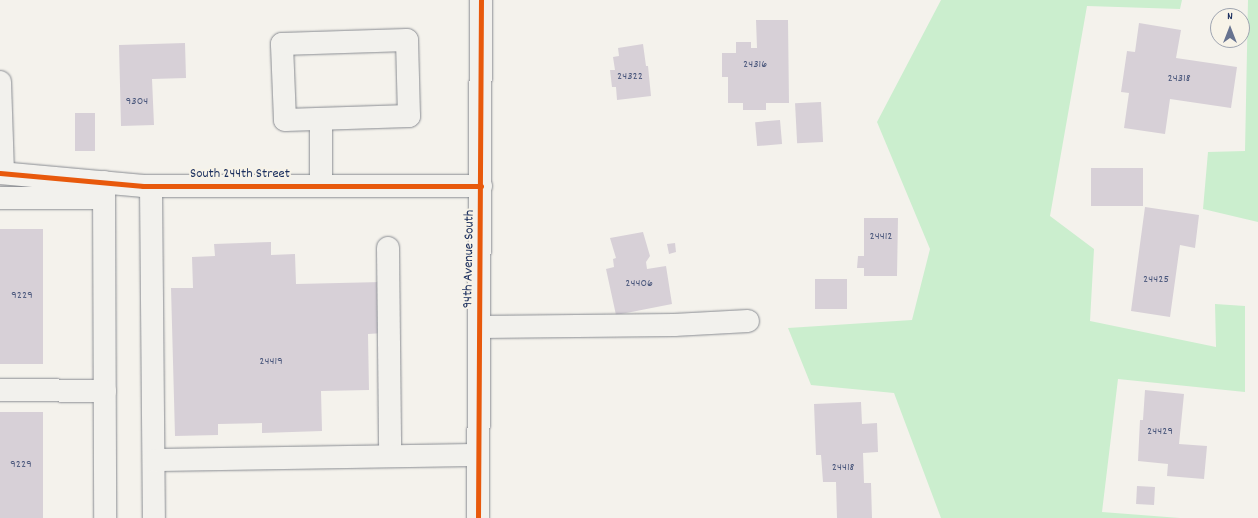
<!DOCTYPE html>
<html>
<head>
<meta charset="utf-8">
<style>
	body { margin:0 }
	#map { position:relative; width:1258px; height:518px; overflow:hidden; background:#f4f2ec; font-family:Dekko,sans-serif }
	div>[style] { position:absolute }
	.green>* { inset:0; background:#cbeece }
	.building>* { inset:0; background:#d7d0d7; transform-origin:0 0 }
	.roads { filter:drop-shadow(0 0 1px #898c92) drop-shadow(0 0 1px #898c92) }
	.minor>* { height:22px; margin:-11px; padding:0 11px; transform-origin:11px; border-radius:11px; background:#f2f1ed }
	.cycleway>* { height:5px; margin:-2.5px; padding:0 2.5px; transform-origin:2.5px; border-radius:2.5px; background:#e8590c }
	span { translate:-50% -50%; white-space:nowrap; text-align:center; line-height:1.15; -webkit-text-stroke:4px #f7f3e8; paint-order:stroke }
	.number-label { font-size:12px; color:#4a577c }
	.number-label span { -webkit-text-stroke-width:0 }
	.street-label { font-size:14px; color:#1b2f5e }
	.north { position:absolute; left:1210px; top:8px; width:40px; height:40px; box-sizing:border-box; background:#f7f3e8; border:1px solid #9fa5b1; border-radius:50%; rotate:0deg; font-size:11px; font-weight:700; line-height:16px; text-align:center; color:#1b2f5e }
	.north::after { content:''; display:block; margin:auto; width:14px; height:18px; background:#677390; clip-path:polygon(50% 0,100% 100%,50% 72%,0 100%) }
</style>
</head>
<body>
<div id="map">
	<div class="green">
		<div style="clip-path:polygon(941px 0,1182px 0,1180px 9px,1087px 6px,1050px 216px,1094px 249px,1090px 321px,1216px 347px,1215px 304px,1245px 306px,1245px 392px,1118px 379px,1102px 512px,1180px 518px,941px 518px,894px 393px,811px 385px,788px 328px,912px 320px,930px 249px,877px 122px)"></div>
		<div style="clip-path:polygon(1248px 0,1258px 0,1258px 222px,1203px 209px,1208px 152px,1245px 151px)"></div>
	</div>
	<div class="building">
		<div style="clip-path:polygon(756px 20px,788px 20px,789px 103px,766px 103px,766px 110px,743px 110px,743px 103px,728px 103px,728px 77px,722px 77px,722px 53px,736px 53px,736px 42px,751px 42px,751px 48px,757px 48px)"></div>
		<div style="clip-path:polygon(1139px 23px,1181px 30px,1176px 58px,1237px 67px,1231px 108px,1170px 99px,1165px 134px,1124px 128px,1129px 93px,1121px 92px,1127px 51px,1135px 52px)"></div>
		<div style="clip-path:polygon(185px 43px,186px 78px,152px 79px,154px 125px,121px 126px,119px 45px)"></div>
		<div style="clip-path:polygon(643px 44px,646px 66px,648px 66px,651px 96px,617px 100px,616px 87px,612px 87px,610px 70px,615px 70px,613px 57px,619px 56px,618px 48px)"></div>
		<div style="left:821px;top:102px;width:40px;height:26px;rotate:87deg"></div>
		<div style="left:75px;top:113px;width:20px;height:38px"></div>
		<div style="left:780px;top:120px;width:24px;height:25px;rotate:85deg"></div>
		<div style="left:1143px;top:168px;width:38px;height:52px;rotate:90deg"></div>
		<div style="clip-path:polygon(1145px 207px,1199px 215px,1195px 248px,1180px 245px,1170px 317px,1131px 311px)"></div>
		<div style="clip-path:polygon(864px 218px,898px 218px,897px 276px,864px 276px,864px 268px,857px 268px,858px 256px,864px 256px)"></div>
		<div style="left:0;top:229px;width:43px;height:135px"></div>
		<div style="clip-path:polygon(643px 232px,650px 256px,646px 262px,647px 269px,666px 266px,672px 304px,616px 315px,606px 269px,614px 267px,613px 259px,616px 258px,610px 238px)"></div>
		<div style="clip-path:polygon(271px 242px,271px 255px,295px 254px,296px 284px,382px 282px,384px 333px,368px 334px,369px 390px,321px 391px,322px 431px,262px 433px,262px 423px,218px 424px,218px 435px,175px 436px,171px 288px,193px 288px,192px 257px,215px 256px,214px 244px)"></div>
		<div style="clip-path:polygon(675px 243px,676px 252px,669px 254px,667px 244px)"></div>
		<div style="left:815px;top:279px;width:32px;height:30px"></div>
		<div style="clip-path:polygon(1145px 390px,1184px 394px,1179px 444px,1207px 446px,1204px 479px,1167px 476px,1168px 464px,1138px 461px,1140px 420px,1143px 420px)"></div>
		<div style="clip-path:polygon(861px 402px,862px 424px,877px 423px,878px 452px,863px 453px,864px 483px,871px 483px,872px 518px,837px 518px,836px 482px,823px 482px,821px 455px,816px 455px,814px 404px)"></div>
		<div style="left:0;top:412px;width:43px;height:106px"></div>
		<div style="left:1137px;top:486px;width:18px;height:18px;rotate:3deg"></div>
	</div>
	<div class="roads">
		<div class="minor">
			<div style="left:407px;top:40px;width:76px;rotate:88.5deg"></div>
			<div style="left:409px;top:116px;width:124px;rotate:178.2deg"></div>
			<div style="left:285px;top:120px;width:76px;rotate:-92.3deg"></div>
			<div style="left:282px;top:44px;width:125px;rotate:-1.8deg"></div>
			<div style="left:0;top:82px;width:91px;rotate:88.1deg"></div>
			<div style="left:321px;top:119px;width:67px;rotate:90deg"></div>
			<div style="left:0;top:173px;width:144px;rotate:5.2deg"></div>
			<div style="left:143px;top:186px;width:338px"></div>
			<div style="left:104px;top:182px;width:336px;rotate:89.8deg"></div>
			<div style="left:151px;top:186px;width:332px;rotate:89.5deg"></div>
			<div style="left:0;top:198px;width:104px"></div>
			<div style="left:388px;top:248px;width:208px;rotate:89.4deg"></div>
			<div style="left:480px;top:327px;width:194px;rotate:-0.6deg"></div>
			<div style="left:674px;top:325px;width:74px;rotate:-3.1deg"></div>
			<div style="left:0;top:390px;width:105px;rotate:0.5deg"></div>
			<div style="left:154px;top:460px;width:324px;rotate:-0.9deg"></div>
			<div style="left:478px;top:518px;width:518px;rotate:-89.67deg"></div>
		</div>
	</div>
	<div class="cycleway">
		<div style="left:0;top:173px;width:144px;rotate:5.2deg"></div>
		<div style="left:143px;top:186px;width:338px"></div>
		<div style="left:478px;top:518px;width:518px;rotate:-89.67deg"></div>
	</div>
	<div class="number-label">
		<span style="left:755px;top:65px">24316</span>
		<span style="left:630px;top:77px">24322</span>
		<span style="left:1179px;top:79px">24318</span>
		<span style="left:137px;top:102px">9304</span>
		<span style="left:881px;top:237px">24412</span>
		<span style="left:1156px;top:280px">24425</span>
		<span style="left:639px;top:284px">24406</span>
		<span style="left:22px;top:296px">9229</span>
		<span style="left:271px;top:362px">24419</span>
		<span style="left:1160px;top:432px">24429</span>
		<span style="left:21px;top:465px">9229</span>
		<span style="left:843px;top:468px">24418</span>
	</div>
	<div class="street-label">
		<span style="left:240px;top:174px">South 244th Street</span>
		<span style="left:469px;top:259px;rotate:-89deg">94th Avenue South</span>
	</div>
	<div class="north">N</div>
</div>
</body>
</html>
